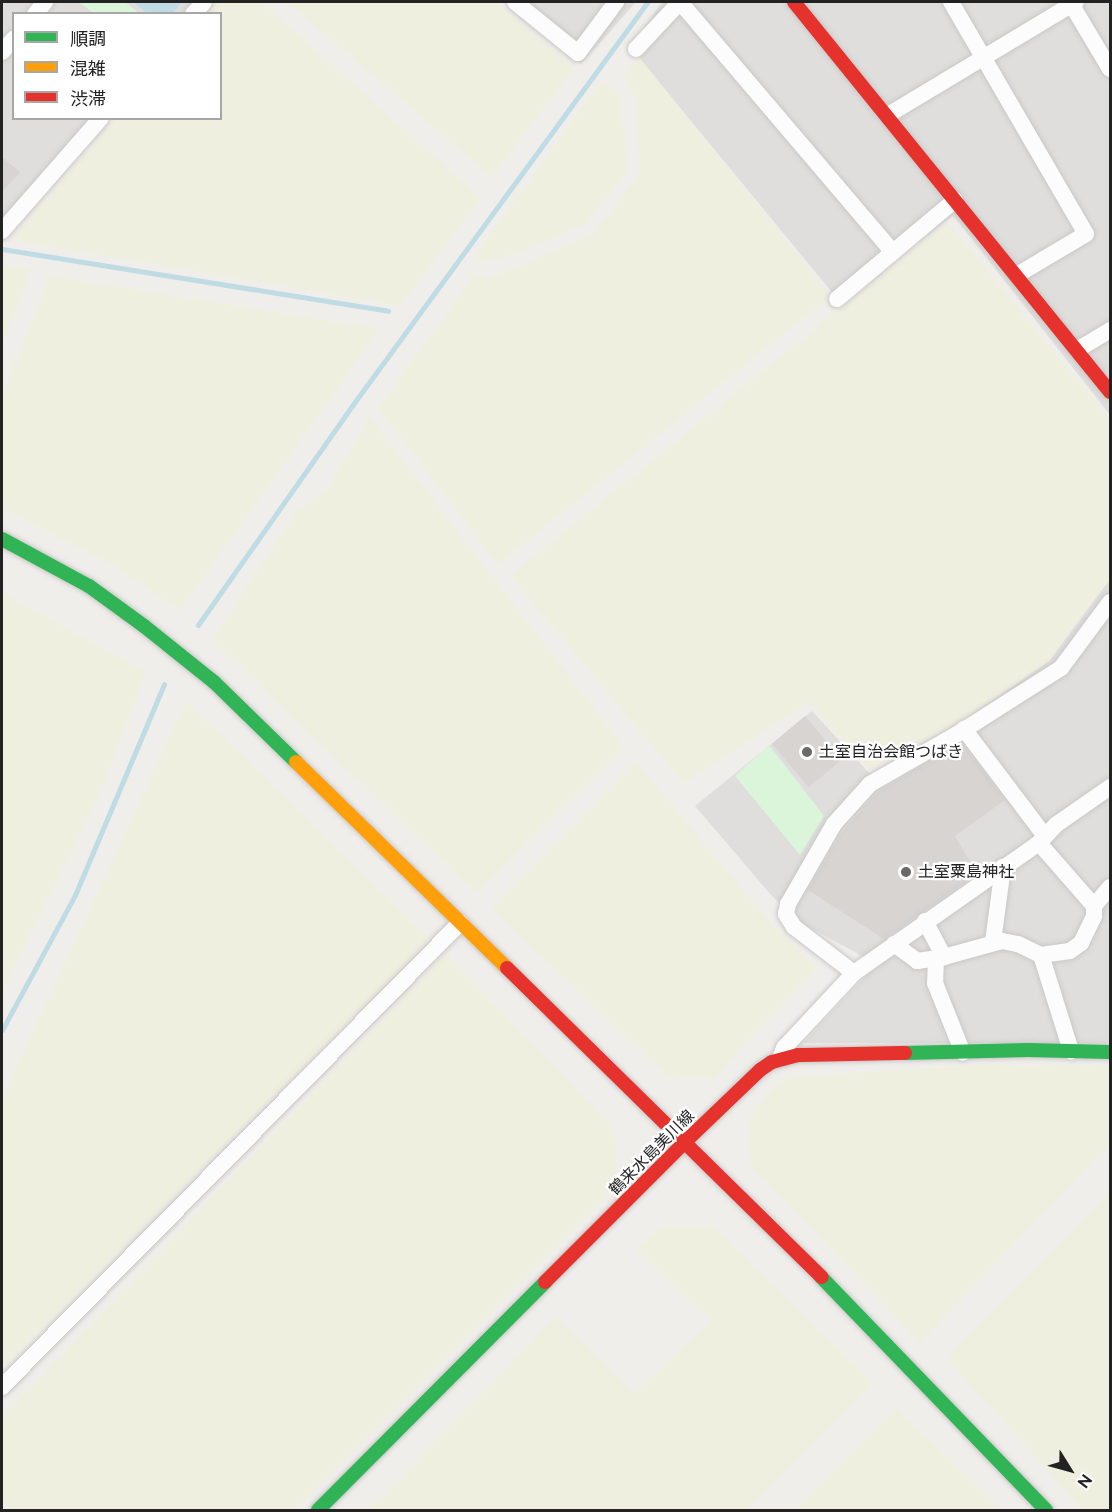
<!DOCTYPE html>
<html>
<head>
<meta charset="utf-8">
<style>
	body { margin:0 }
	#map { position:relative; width:1112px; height:1512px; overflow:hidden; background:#f0eeeb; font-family:Raleway,"Noto Sans JP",sans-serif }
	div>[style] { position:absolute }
	.residential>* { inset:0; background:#dfdedc }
	.farmland>* { inset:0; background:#efefdf }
	.park>* { inset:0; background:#daf5da }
	.water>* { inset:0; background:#bfdbe3 }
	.stream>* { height:5px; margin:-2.5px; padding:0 2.5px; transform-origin:2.5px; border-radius:2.5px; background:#bfdbe3 }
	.building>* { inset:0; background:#d7d4d2; transform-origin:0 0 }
	.roads { filter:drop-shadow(0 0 2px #c9c8c7) drop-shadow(0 0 2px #c9c8c7) }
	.street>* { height:16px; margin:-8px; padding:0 8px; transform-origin:8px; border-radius:8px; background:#fdfcfc }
	.fast>* { height:14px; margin:-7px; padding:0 7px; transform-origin:7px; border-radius:7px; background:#30b455 }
	.slow>* { height:14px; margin:-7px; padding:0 7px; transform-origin:7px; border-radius:7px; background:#ff9f0a }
	.jam>* { height:14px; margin:-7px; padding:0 7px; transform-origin:7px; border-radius:7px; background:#e5322d }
	.dots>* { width:16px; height:16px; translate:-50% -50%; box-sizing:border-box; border:3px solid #fff; border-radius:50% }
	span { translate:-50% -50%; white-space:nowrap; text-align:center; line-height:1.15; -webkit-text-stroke:4.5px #fff; paint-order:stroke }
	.poi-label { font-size:16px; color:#222 }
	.left { translate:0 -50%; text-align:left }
	.street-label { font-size:16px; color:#222 }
	.frame { position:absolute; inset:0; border:3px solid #222; pointer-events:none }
	.legend { position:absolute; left:12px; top:12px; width:210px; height:108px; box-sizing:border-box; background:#fff; border:2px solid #a7a7a7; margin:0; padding:8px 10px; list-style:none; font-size:18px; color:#222 }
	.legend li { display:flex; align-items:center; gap:12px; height:30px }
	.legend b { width:30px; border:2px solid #a7a7a7 }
	.north { position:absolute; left:1040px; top:1440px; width:60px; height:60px; -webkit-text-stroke:4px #fff; paint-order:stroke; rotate:127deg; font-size:16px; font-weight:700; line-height:24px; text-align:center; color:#222 }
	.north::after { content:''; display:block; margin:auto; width:21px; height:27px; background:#222; clip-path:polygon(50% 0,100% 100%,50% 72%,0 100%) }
</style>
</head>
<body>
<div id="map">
	<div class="residential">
		<div style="clip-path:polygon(2px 2px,206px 2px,195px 13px,14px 14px,14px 118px,107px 119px,2px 243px)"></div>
		<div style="clip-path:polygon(507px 2px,636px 2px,581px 64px)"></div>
		<div style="clip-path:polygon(662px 2px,1110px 2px,1110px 415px,953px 215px,840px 302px,630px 47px)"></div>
		<div style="clip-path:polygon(1110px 579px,1110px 1043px,803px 1043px,877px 964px,801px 923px,772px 896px,695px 806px,812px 711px,870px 774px,959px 723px,1049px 661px)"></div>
	</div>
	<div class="farmland">
		<div style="clip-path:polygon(215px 2px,262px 2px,481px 198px,401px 306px,11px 240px,115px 119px,220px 118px,220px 14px,205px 13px)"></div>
		<div style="clip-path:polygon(287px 2px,498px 2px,574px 69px,492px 177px)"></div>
		<div style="clip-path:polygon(639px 57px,831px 296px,498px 565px,378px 408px,475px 274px,489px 279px,592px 235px,640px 173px,636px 99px,623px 76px)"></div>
		<div style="clip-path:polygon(601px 81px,621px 96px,627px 172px,585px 224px,527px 250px,483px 263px,475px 255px)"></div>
		<div style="clip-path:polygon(947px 222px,1110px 419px,1110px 579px,1049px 661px,959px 723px,869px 770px,809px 702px,684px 784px,510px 576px)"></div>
		<div style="clip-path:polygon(2px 266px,32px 270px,2px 345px)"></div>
		<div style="clip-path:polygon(50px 276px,380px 329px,180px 611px,109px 563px,2px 508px,2px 394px)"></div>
		<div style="clip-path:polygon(370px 417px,625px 748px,476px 893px,212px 640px,296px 512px,326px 490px)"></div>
		<div style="clip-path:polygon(2px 592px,146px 672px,101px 793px,2px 992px)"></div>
		<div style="clip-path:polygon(186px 701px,430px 939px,2px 1368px,2px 1098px)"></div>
		<div style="clip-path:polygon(636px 762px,773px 925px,817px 969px,714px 1077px,669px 1079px,491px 907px)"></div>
		<div style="clip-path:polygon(446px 953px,615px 1130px,617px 1187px,294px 1510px,11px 1510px,2px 1501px,2px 1417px)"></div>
		<div style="clip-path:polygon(981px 1065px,1110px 1066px,1110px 1143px,920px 1343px,751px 1165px,748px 1120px,778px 1085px,792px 1077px)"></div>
		<div style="clip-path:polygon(1110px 1192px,1110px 1510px,1083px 1510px,946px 1358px)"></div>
		<div style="clip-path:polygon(712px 1226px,874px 1383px,746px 1510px,368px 1510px,556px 1317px,635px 1393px,710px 1321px,636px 1249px,660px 1227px)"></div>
		<div style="clip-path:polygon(897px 1409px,1003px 1510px,796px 1510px)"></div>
	</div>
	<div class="park">
		<div style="clip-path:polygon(79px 2px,125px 2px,139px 13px,93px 13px)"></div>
		<div style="clip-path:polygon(769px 745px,824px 816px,800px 855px,735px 776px)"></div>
	</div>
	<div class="water">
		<div style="clip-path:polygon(133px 2px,182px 2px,172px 14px,147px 13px)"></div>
	</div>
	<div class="stream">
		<div style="left:2px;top:249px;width:391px;rotate:9.1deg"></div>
		<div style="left:198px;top:625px;width:271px;rotate:-54.9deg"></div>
		<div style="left:354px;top:403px;width:497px;rotate:-53.8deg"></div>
		<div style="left:2px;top:1030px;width:153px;rotate:-61.6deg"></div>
		<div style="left:75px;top:895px;width:229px;rotate:-67.1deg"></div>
	</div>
	<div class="building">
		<div style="clip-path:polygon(2px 157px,20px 172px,2px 192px)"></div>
		<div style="left:805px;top:716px;width:57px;height:43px;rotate:50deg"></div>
		<div style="clip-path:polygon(962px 743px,1005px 800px,955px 836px,977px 874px,884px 939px,808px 890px,841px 834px,877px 792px)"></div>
	</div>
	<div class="roads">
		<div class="street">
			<div style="left:515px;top:2px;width:81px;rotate:39deg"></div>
			<div style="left:578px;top:53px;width:64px;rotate:-53.3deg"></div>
			<div style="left:680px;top:2px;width:328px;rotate:49.6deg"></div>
			<div style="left:951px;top:2px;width:268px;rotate:59.8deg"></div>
			<div style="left:1086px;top:234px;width:80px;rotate:149.3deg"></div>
			<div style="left:1070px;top:2px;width:78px;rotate:59.2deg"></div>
			<div style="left:35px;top:14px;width:16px;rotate:-50deg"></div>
			<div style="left:193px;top:14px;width:16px;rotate:-47deg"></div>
			<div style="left:636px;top:49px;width:64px;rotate:-46.9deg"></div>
			<div style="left:2px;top:52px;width:18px;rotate:-49deg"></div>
			<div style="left:888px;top:115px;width:219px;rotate:-31deg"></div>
			<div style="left:2px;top:231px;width:150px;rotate:-48.8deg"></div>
			<div style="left:837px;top:299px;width:154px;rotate:-40deg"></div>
			<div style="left:1077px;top:350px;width:39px;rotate:-31deg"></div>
			<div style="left:964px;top:729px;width:134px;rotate:52.9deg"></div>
			<div style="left:1039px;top:843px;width:84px;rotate:48.9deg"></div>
			<div style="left:925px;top:921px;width:41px;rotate:62.2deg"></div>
			<div style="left:993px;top:942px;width:76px;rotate:-82.4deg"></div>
			<div style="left:894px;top:944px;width:29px;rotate:36deg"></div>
			<div style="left:917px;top:961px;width:27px;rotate:-8deg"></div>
			<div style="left:944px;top:957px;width:60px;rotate:-15.4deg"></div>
			<div style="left:1002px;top:941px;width:16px;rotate:11deg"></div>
			<div style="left:1018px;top:944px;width:25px;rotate:26deg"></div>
			<div style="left:1041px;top:955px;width:29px;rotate:-8deg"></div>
			<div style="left:1070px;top:951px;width:14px;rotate:-36deg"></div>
			<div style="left:1081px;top:943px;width:30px;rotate:-64deg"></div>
			<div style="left:1094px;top:916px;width:10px;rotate:-90deg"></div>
			<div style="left:1094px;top:906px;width:25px;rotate:-50deg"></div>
			<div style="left:1041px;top:955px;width:101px;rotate:72.6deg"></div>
			<div style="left:936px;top:958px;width:25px;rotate:92deg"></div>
			<div style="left:935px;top:983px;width:75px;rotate:68.2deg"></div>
			<div style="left:854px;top:973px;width:76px;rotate:-142.5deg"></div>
			<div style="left:794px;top:927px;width:15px;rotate:-122deg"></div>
			<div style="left:786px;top:914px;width:10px;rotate:-79deg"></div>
			<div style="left:788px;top:904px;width:92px;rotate:-60.1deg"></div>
			<div style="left:834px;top:824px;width:54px;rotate:-48deg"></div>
			<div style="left:870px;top:784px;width:103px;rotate:-29.8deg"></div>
			<div style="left:959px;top:733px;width:121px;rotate:-32.5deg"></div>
			<div style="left:1061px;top:668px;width:82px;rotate:-53.4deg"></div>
			<div style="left:780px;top:1059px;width:12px;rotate:-70deg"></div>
			<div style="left:784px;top:1048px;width:103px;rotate:-47deg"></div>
			<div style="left:854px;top:973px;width:226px;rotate:-35.1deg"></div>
			<div style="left:1039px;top:843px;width:26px;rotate:-47deg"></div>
			<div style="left:1057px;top:824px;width:65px;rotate:-34.9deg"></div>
			<div style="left:2px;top:1387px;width:652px;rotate:-45.37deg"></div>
		</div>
		<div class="fast">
			<div style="left:2px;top:539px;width:99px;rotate:28.4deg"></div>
			<div style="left:89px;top:586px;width:68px;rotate:36deg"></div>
			<div style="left:144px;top:626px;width:90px;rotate:38.7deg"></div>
			<div style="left:214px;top:682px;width:115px;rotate:44.3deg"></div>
			<div style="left:905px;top:1053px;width:123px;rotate:-1.4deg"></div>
			<div style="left:1028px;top:1050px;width:82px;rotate:1.4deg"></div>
			<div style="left:821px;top:1277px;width:324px;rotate:46deg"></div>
			<div style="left:318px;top:1510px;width:322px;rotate:-45.1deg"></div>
		</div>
		<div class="slow">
			<div style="left:296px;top:762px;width:295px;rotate:44.3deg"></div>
		</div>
		<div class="jam">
			<div style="left:794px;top:2px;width:502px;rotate:50.98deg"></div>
			<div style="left:507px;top:968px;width:441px;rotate:44.5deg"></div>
			<div style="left:545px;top:1282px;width:198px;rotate:-45deg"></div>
			<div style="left:685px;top:1142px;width:104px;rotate:-43.8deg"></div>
			<div style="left:760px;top:1070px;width:14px;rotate:-34deg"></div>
			<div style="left:772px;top:1062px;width:27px;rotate:-15deg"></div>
			<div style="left:798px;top:1055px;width:107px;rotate:-1.1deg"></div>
		</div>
	</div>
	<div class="dots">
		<div style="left:807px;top:752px;background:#6a6968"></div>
		<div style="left:906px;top:872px;background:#6a6968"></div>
	</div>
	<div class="poi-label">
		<span class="left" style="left:819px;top:752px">土室自治会館つばき</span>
		<span class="left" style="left:918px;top:872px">土室粟島神社</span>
	</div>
	<div class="street-label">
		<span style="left:652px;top:1153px;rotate:-45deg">鶴来水島美川線</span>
	</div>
	<div class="frame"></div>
	<ul class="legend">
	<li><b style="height:8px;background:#30b455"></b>順調</li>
	<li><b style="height:8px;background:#ff9f0a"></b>混雑</li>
	<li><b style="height:8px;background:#e5322d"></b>渋滞</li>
	</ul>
	<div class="north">N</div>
</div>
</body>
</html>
